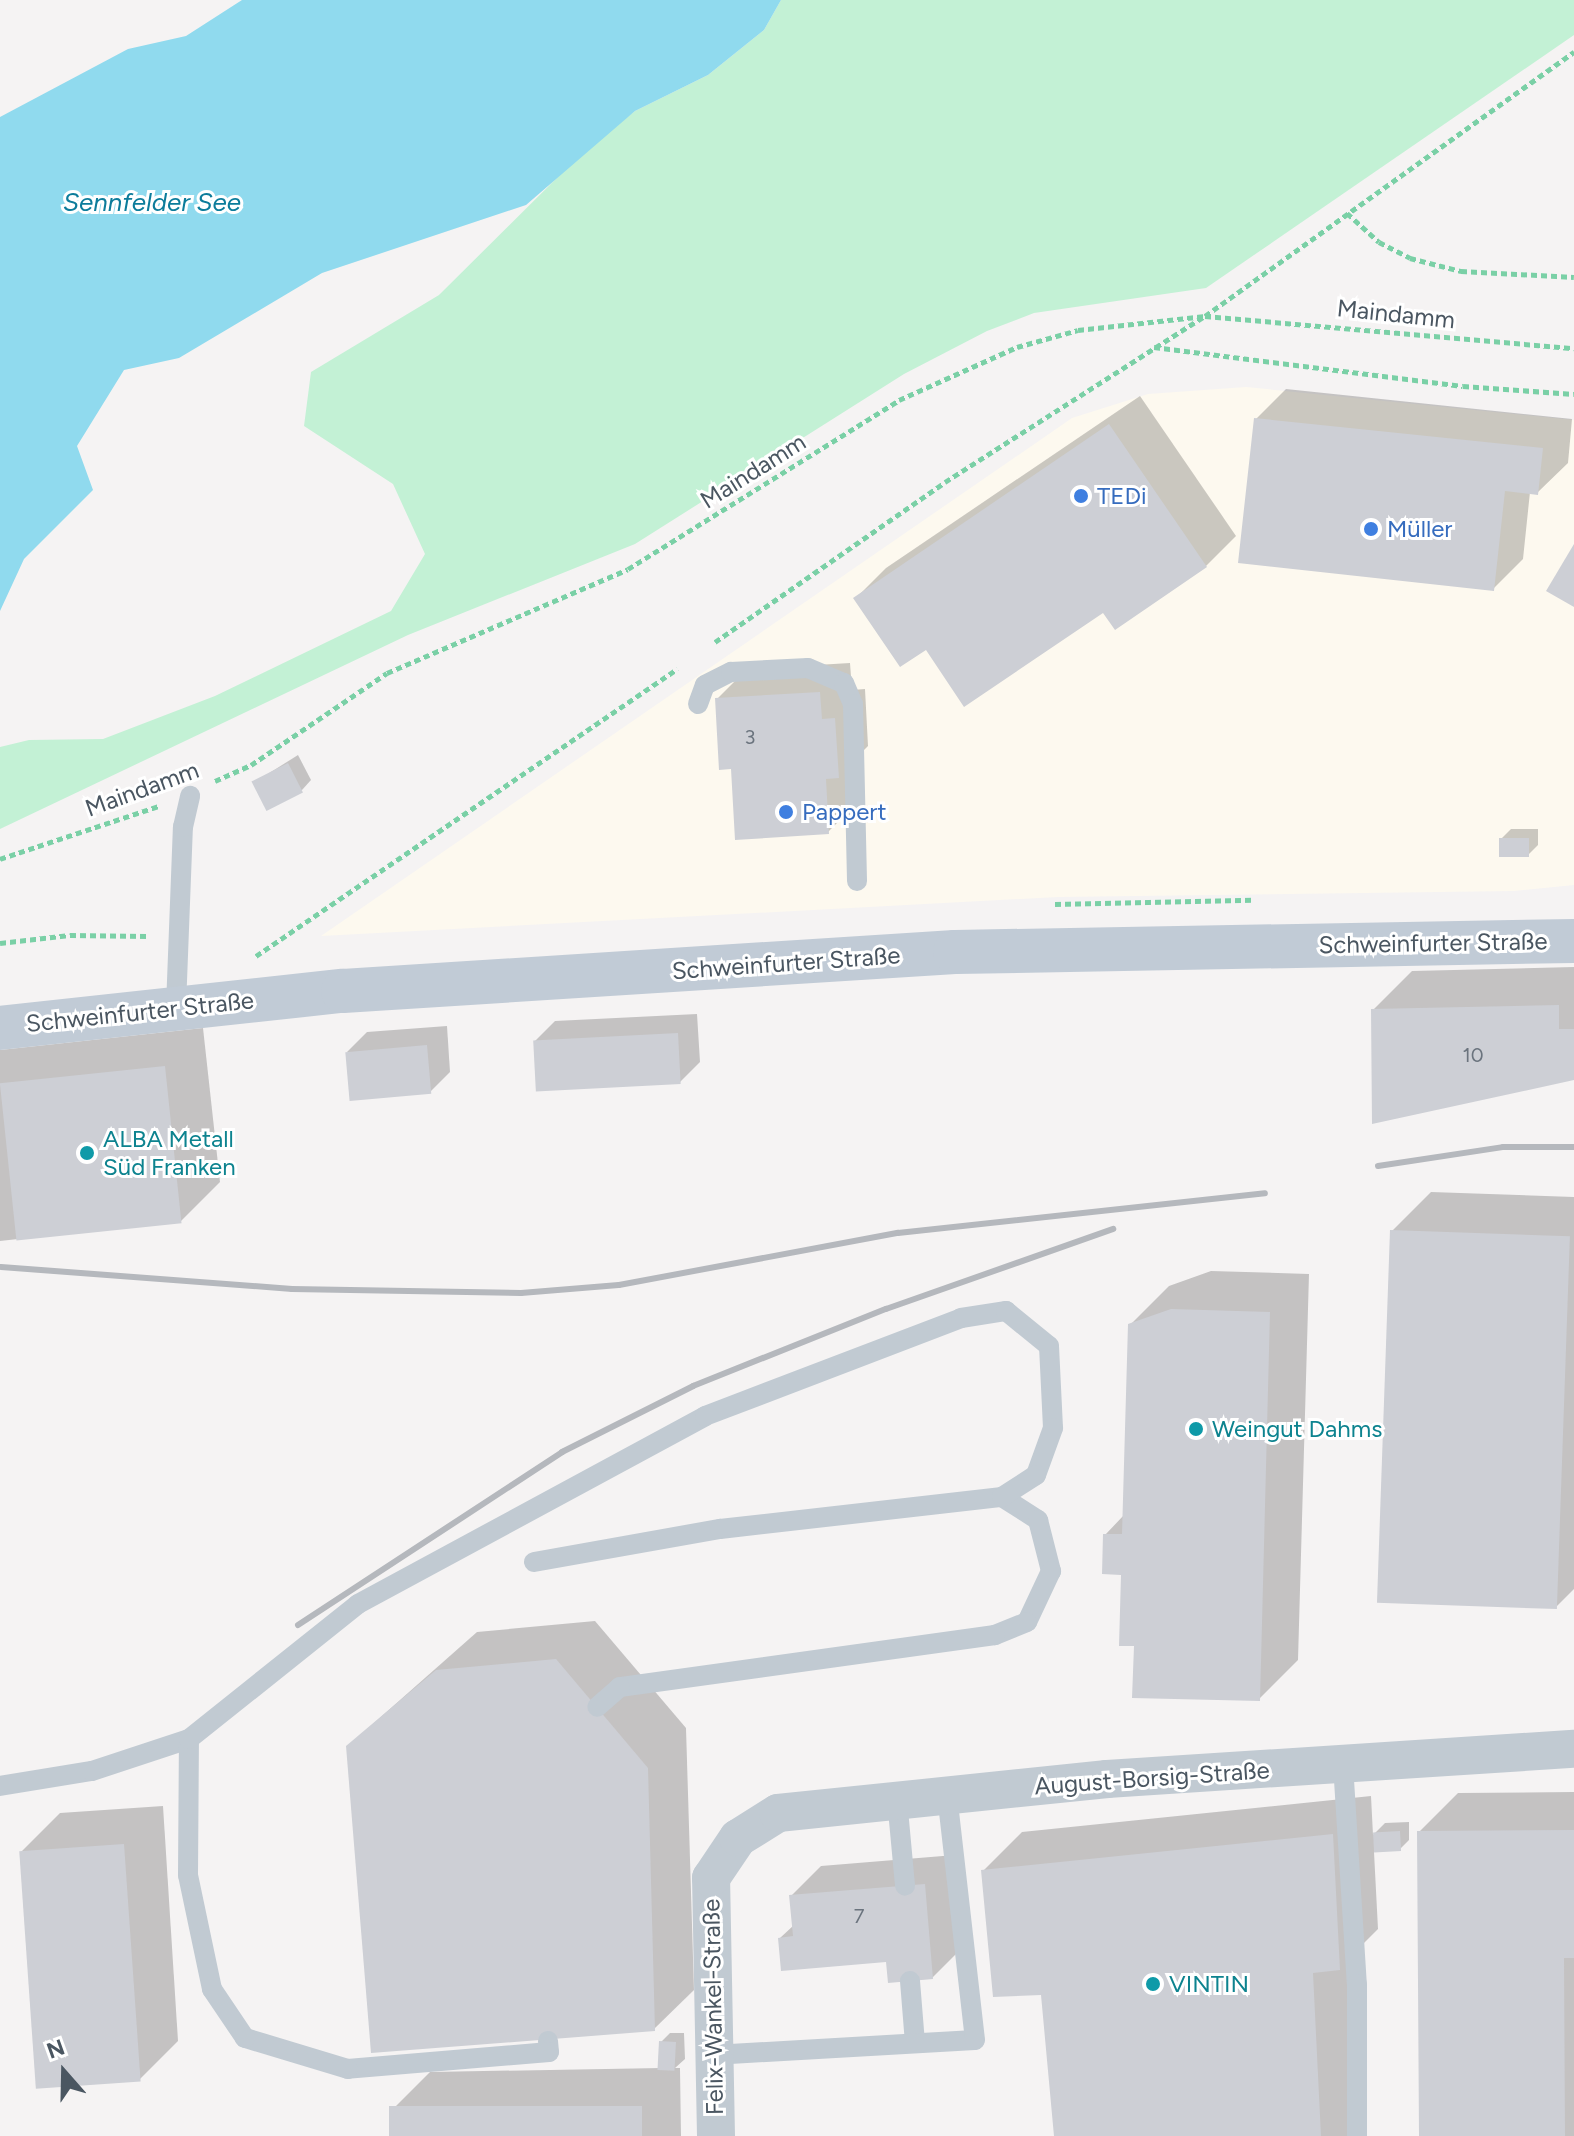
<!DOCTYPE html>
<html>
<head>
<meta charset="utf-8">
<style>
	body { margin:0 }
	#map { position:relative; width:1574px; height:2136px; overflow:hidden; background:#f5f3f3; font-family:Figtree,sans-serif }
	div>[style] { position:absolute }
	.commercial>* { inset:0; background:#fdf9ef }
	.green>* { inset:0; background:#c3f1d5 }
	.water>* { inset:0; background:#90daee }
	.shadow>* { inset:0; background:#0003 }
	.building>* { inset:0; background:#cdcfd5; transform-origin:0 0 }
	.path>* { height:5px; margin-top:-2.5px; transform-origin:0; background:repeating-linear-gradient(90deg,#7ad0a6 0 6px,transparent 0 10px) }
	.lane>* { height:20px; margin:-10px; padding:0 10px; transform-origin:10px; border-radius:10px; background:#c1cad2 }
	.street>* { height:38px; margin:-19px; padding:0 19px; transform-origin:19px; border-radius:19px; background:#c1cad2 }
	.secondary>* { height:44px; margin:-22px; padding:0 22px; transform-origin:22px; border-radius:22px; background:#c1cbd6 }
	.rail>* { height:6px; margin:-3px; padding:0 3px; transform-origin:3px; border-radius:3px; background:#b5b8bd }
	.dots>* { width:22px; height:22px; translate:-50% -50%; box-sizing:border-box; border:4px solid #fff; border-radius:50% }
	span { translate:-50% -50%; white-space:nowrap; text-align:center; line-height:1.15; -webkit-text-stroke:6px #fff; paint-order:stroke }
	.number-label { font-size:20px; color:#6b747e }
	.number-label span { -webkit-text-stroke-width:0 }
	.street-label { font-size:24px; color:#4a5661 }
	.shop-label { font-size:24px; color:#366cbe }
	.left { translate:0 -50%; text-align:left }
	.culture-label { font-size:24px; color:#0d838f }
	.water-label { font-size:26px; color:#0c7c9b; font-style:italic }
	.north { position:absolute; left:24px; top:2032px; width:80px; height:80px; -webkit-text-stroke:6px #fff; paint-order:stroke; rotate:340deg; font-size:22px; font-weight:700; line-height:32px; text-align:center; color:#4a5661 }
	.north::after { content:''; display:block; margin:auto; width:28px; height:36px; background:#4a5661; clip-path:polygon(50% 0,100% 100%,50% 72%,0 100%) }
</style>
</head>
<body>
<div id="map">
	<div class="commercial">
		<div style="clip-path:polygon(1246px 387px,1574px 420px,1574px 885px,1514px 891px,1058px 897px,321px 936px,1072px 418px,1148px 394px)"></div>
	</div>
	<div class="green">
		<div style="clip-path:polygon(781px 0,1574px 0,1574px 35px,1206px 288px,1034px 313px,987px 331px,904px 374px,635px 544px,408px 635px,0 829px,0 747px,29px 740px,103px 739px,215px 696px,391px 611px,425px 554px,393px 484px,304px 426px,311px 372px,439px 295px,581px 154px,635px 111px,708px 75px,764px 30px)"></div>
	</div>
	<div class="water">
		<div style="clip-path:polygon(242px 0,781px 0,764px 30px,708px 75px,635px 111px,526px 205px,322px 273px,179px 358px,124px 370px,77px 446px,93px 490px,24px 559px,0 611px,0 117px,128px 49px,186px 36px)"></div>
	</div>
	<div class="shadow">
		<div style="clip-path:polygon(1286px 389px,1572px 419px,1568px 463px,1538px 492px,1530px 492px,1523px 559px,1493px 589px,1256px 419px)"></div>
		<div style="clip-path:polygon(1140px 396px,1236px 536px,1206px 566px,1104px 610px,926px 647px,856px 598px,886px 568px)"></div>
		<div style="clip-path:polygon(850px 663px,852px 690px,865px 689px,868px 746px,856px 758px,858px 802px,828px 832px,717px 699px,747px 669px)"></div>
		<div style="clip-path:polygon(298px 755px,311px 780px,302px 790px,255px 782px)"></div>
		<div style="clip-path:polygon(1511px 829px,1538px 829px,1538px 845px,1528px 855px,1501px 839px)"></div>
		<div style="clip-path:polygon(1574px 967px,1574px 1078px,1373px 1010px,1412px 971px)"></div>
		<div style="clip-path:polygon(697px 1014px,700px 1062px,680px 1082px,535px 1041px,555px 1021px)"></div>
		<div style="clip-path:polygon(447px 1026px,450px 1072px,430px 1092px,347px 1052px,367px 1032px)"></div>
		<div style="clip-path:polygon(203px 1028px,220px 1182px,181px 1221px,0 1241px,0 1050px)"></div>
		<div style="clip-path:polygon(1431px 1192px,1574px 1197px,1574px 1589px,1557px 1606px,1392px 1231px)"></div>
		<div style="clip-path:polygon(1211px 1271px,1309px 1274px,1298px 1660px,1259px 1699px,1136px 1644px,1123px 1573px,1105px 1535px,1124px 1515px,1130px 1325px,1169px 1286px)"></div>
		<div style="clip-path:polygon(595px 1621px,686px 1728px,694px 1990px,654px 2029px,348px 1746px,477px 1632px)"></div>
		<div style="clip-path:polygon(1574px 1792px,1574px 2136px,1421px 2136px,1419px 1832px,1458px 1793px)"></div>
		<div style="clip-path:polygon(1371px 1796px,1373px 1835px,1385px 1823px,1409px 1822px,1409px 1840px,1400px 1849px,1374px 1852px,1378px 1929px,1352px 1955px,1358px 2136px,1056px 2136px,1043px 1993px,983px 1871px,1022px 1832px)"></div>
		<div style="clip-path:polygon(163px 1806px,178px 2041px,139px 2080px,21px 1852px,60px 1813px)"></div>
		<div style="clip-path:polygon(955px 1855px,962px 1948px,932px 1978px,888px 1960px,780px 1938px,794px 1925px,791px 1896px,821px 1866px)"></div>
		<div style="clip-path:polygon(670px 2033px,684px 2033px,685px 2059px,675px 2068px,680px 2068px,681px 2136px,392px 2136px,391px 2111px,430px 2072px,661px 2068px,661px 2042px)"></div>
	</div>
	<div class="building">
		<div style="clip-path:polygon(1254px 418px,1543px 448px,1538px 495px,1505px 491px,1494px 591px,1238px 563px)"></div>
		<div style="clip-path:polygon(1109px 424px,1207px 567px,1115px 630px,1103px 613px,964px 707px,926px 650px,900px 667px,853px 598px)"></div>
		<div style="clip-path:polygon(1574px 544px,1574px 607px,1546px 591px)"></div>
		<div style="clip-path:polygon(820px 692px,822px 719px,835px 718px,839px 778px,826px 779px,829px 834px,735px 840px,731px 769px,719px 770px,715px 698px)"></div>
		<div style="left:288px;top:763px;width:33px;height:41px;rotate:63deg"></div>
		<div style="left:1499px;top:838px;width:30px;height:19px"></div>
		<div style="clip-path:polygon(1559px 1005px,1559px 1029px,1574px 1029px,1574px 1080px,1372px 1124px,1371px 1009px)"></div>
		<div style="left:678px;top:1033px;width:51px;height:145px;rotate:87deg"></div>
		<div style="left:427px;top:1045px;width:49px;height:82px;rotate:85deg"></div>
		<div style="left:165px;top:1066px;width:158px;height:166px;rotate:84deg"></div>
		<div style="left:1390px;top:1230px;width:180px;height:373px;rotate:2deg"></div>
		<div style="clip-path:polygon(1171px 1309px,1270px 1312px,1260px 1701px,1132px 1698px,1134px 1646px,1119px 1646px,1121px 1575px,1102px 1574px,1103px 1534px,1122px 1534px,1128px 1324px)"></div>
		<div style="clip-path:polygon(556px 1659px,648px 1768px,655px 2031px,371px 2053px,346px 1746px,436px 1670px)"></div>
		<div style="clip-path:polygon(1574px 1830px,1574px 1958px,1564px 1958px,1565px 2136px,1419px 2136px,1417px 1831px)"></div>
		<div style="left:1400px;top:1831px;width:20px;height:27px;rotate:87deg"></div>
		<div style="clip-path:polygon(1333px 1834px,1340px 1970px,1313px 1973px,1321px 2136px,1054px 2136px,1041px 1995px,993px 1997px,981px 1870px)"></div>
		<div style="left:124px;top:1844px;width:238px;height:105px;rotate:86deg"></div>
		<div style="clip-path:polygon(925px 1884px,933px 1979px,888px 1983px,886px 1962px,781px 1971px,778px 1938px,793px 1936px,789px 1895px)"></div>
		<div style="left:659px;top:2041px;width:17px;height:29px;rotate:3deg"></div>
		<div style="left:642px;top:2106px;width:30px;height:253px;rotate:90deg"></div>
	</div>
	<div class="path">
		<div style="left:1347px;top:213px;width:43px;rotate:42.2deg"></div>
		<div style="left:1379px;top:242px;width:35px;rotate:27deg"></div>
		<div style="left:1410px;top:258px;width:53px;rotate:14.3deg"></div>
		<div style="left:1461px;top:271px;width:113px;rotate:3deg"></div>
		<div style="left:1154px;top:347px;width:311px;rotate:7.2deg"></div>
		<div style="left:1463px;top:386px;width:111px;rotate:4.1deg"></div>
		<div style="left:715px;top:642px;width:280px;rotate:-34.8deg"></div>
		<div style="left:945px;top:482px;width:308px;rotate:-32.6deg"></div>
		<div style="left:1205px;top:316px;width:454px;rotate:-35.6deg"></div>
		<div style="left:215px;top:781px;width:39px;rotate:-24deg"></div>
		<div style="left:251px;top:765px;width:164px;rotate:-34.1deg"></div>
		<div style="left:387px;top:673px;width:262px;rotate:-23.3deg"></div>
		<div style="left:628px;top:569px;width:319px;rotate:-31.9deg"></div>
		<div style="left:899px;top:400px;width:129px;rotate:-24.2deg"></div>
		<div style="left:1017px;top:347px;width:63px;rotate:-15.6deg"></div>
		<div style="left:1078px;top:330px;width:128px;rotate:-6.3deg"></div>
		<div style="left:1205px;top:316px;width:370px;rotate:5deg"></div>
		<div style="left:0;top:859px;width:167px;rotate:-18.5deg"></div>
		<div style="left:1055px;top:904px;width:198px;rotate:-1.2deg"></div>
		<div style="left:0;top:943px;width:70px;rotate:-6.5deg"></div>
		<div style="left:70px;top:935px;width:77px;rotate:0.7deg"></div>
		<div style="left:256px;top:956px;width:510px;rotate:-34.28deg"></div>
	</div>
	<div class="lane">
		<div style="left:698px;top:704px;width:20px;rotate:-70deg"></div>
		<div style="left:705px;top:685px;width:29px;rotate:-27deg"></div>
		<div style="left:731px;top:672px;width:77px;rotate:-3deg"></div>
		<div style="left:808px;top:668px;width:39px;rotate:23deg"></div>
		<div style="left:844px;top:683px;width:23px;rotate:67deg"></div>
		<div style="left:853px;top:704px;width:177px;rotate:88.7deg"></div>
		<div style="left:176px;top:1007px;width:180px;rotate:-87.8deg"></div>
		<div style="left:183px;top:827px;width:32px;rotate:-77deg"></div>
		<div style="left:534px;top:1562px;width:189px;rotate:-10.1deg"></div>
		<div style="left:720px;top:1529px;width:284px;rotate:-6.5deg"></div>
		<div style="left:1002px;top:1497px;width:43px;rotate:32.6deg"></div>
		<div style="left:1038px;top:1520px;width:53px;rotate:75.7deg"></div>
		<div style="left:1051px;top:1571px;width:56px;rotate:115.2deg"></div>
		<div style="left:1027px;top:1622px;width:35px;rotate:158deg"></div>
		<div style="left:995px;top:1635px;width:379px;rotate:172.1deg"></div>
		<div style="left:620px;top:1687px;width:30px;rotate:139deg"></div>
		<div style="left:1343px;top:1764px;width:220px;rotate:86.4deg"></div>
		<div style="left:1357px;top:1984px;width:152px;rotate:90deg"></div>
		<div style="left:0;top:1786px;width:93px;rotate:-9.3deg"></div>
		<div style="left:92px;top:1771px;width:102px;rotate:-18.3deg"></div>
		<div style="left:897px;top:1799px;width:87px;rotate:84.7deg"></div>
		<div style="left:910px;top:1981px;width:62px;rotate:85.4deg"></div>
		<div style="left:548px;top:2041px;width:11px;rotate:85deg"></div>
		<div style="left:549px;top:2052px;width:202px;rotate:175.2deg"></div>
		<div style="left:348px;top:2069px;width:108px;rotate:-163.2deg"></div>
		<div style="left:245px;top:2038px;width:59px;rotate:-124deg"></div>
		<div style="left:212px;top:1989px;width:116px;rotate:-101.9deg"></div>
		<div style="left:188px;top:1875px;width:136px;rotate:-89.6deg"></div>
		<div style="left:189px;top:1739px;width:216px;rotate:-38.6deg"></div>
		<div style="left:358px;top:1604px;width:395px;rotate:-28.4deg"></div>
		<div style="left:705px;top:1416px;width:274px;rotate:-20.9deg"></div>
		<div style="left:961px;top:1318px;width:46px;rotate:-8.8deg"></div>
		<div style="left:1006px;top:1311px;width:55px;rotate:39.1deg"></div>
		<div style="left:1049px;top:1346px;width:82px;rotate:87.2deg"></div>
		<div style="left:1053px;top:1428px;width:50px;rotate:109.9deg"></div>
		<div style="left:1036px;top:1475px;width:40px;rotate:147.1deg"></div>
		<div style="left:713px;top:2055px;width:262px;rotate:-3.3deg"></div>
		<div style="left:975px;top:2040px;width:248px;rotate:-96.5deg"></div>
	</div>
	<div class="street">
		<div style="left:716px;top:2136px;width:258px;rotate:-91.1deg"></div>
		<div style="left:711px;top:1878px;width:48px;rotate:-56deg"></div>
		<div style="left:738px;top:1838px;width:47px;rotate:-32deg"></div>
		<div style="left:778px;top:1813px;width:331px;rotate:-5.9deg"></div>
		<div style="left:1107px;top:1779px;width:468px;rotate:-3.7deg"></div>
	</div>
	<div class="secondary">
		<div style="left:0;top:1028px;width:345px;rotate:-6.2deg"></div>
		<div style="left:343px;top:991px;width:613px;rotate:-3.65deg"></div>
		<div style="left:955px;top:952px;width:619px;rotate:-1.02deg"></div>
	</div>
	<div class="rail">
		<div style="left:1378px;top:1166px;width:126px;rotate:-8.6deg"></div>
		<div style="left:1503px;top:1147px;width:71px"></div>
		<div style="left:1px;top:1267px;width:292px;rotate:4.3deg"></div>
		<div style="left:292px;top:1289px;width:229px;rotate:1deg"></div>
		<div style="left:521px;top:1293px;width:98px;rotate:-4.7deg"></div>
		<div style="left:619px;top:1285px;width:284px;rotate:-10.6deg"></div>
		<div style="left:898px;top:1233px;width:369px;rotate:-6.2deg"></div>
		<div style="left:298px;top:1625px;width:316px;rotate:-33.2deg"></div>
		<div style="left:562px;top:1452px;width:147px;rotate:-26.7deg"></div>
		<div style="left:693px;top:1386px;width:208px;rotate:-21.8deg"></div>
		<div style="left:886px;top:1309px;width:241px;rotate:-19.4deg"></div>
	</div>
	<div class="dots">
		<div style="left:1081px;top:496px;background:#3f7fe0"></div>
		<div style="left:1371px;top:529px;background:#3f7fe0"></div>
		<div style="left:786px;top:812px;background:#3f7fe0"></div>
		<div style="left:87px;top:1153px;background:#0f9aa8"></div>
		<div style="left:1196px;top:1429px;background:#0f9aa8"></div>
		<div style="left:1153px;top:1984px;background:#0f9aa8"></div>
	</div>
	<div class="number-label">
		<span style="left:750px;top:737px">3</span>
		<span style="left:1473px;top:1055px">10</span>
		<span style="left:859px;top:1916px">7</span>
	</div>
	<div class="street-label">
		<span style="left:1396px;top:314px;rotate:6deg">Maindamm</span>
		<span style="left:753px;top:471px;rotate:-32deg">Maindamm</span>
		<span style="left:142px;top:789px;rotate:-20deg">Maindamm</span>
		<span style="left:1433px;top:943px;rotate:-1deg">Schweinfurter Straße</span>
		<span style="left:786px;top:963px;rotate:-4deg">Schweinfurter Straße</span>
		<span style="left:140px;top:1012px;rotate:-6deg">Schweinfurter Straße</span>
		<span style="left:1152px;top:1778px;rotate:-4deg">August-Borsig-Straße</span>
		<span style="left:713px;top:2007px;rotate:-91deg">Felix-Wankel-Straße</span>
	</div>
	<div class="shop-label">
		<span class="left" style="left:1097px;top:496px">TEDi</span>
		<span class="left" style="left:1387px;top:529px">Müller</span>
		<span class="left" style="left:802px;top:812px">Pappert</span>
	</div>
	<div class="culture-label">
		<span class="left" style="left:103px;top:1153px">ALBA Metall<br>Süd Franken</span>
		<span class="left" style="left:1212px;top:1429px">Weingut Dahms</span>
		<span class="left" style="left:1169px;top:1984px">VINTIN</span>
	</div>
	<div class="water-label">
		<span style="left:152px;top:203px">Sennfelder See</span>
	</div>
	<div class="north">N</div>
</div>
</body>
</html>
